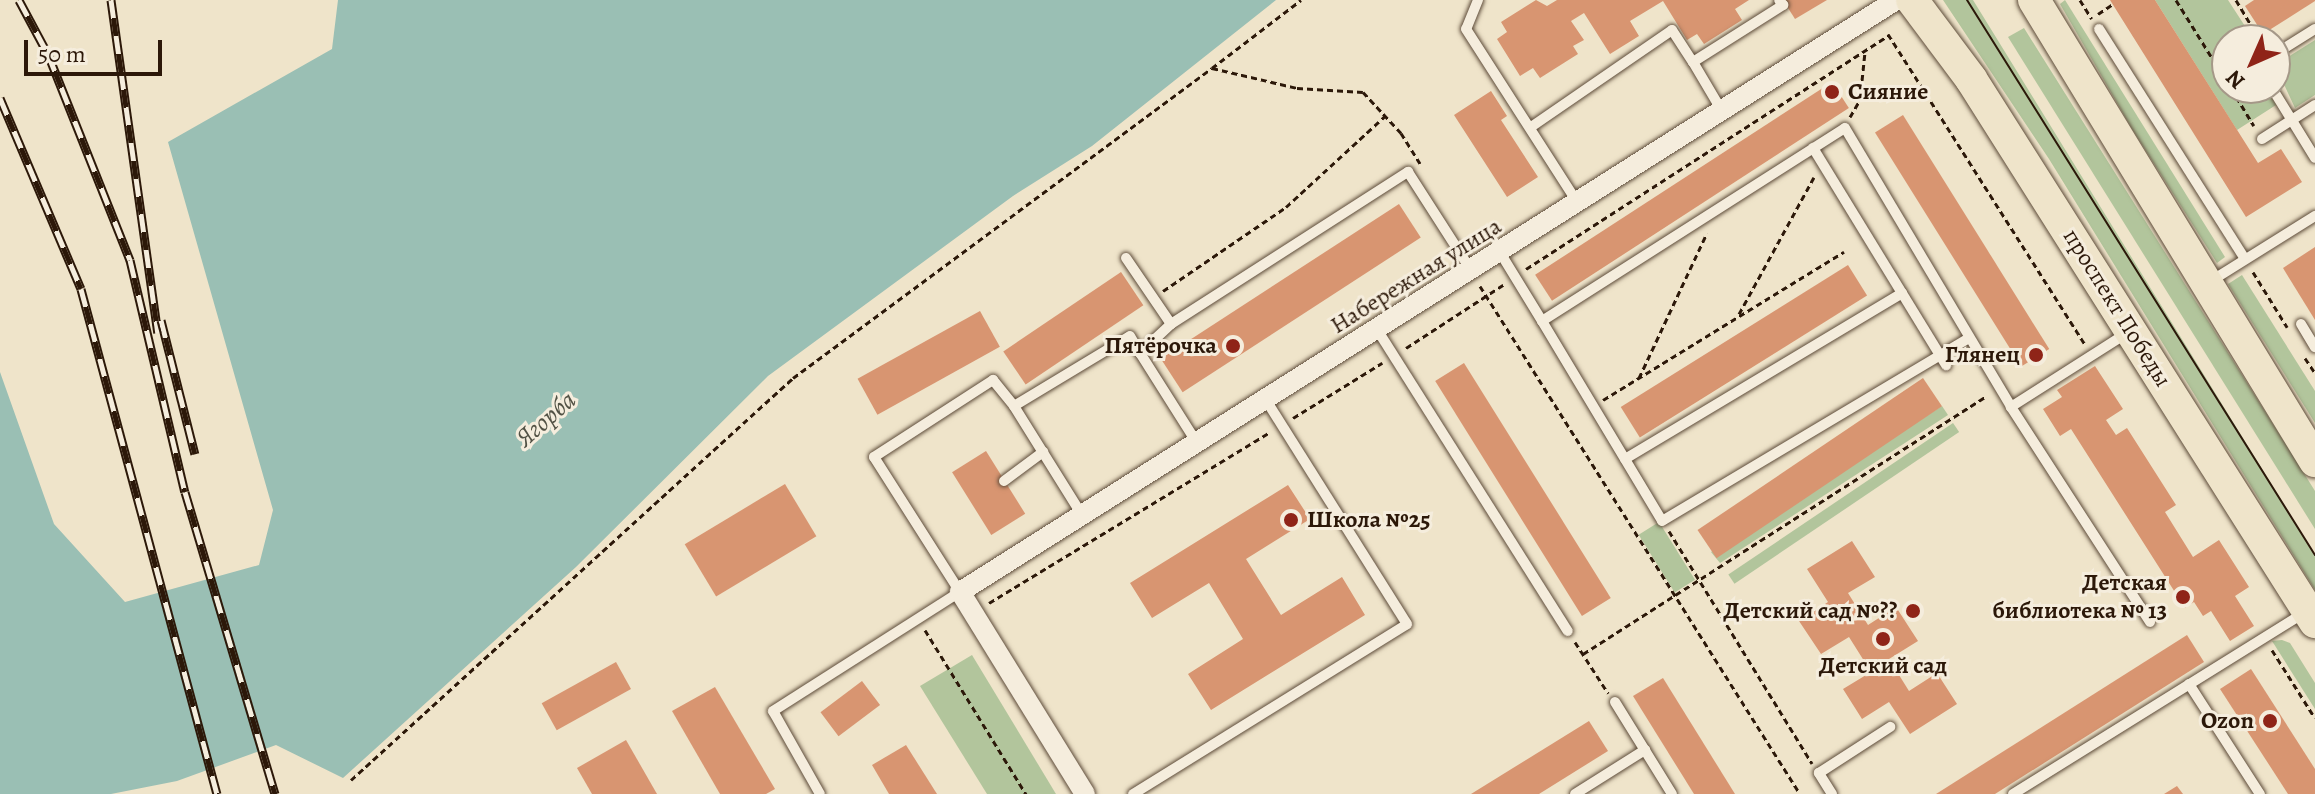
<!DOCTYPE html>
<html>
<head>
<meta charset="utf-8">
<style>
	body { margin:0 }
	#map { position:relative; width:2315px; height:794px; overflow:hidden; background:#efe4ca; font-family:Alegreya,serif }
	div>[style] { position:absolute }
	.green>* { inset:0; background:#b2c59c; transform-origin:0 0 }
	.water>* { inset:0; background:#9abfb4 }
	.building>* { inset:0; background:#d89571; transform-origin:0 0 }
	.path>* { height:3px; margin-top:-1.5px; transform-origin:0; background:repeating-linear-gradient(90deg,#2c1809 0 6px,transparent 0 10px) }
	.roads { filter:drop-shadow(0 0 2px #5d4b39) drop-shadow(0 0 2px #5d4b39) }
	.service>* { height:10px; margin:-5px; padding:0 5px; transform-origin:5px; border-radius:5px; background:#f5eddd }
	.minor>* { height:20px; margin:-10px; padding:0 10px; transform-origin:10px; border-radius:10px; background:#f5eddd }
	.primary>* { height:32px; margin:-16px; padding:0 16px; transform-origin:16px; border-radius:16px; background:#efe4ca }
	.tram>* { height:2px; margin:-1px; padding:0 1px; transform-origin:1px; border-radius:1px; background:#2c1809 }
	.rail>* { height:9px; margin-top:-4.5px; transform-origin:0; background:repeating-linear-gradient(90deg,#f5eddd 0 18px,#2c1809 0 36px); box-sizing:border-box; border-block:2px solid #2c1809 }
	.dots>* { width:22px; height:22px; translate:-50% -50%; box-sizing:border-box; border:4px solid #f5eddd; border-radius:50% }
	span { translate:-50% -50%; white-space:nowrap; text-align:center; line-height:1.15; -webkit-text-stroke:6px #f5eddd; paint-order:stroke }
	.poi-label { font-size:24px; color:#2c1809; font-weight:700 }
	.left { translate:0 -50%; text-align:left }
	.right { translate:-100% -50%; text-align:right }
	.street-label { font-size:24px; color:#2c1809 }
	.water-label { font-size:26px; color:#525245; font-style:italic }
	.north { position:absolute; left:2211px; top:24px; width:80px; height:80px; box-sizing:border-box; background:#f5eddd; border:2px solid #a59888; border-radius:50%; rotate:225deg; font-size:22px; font-weight:700; line-height:32px; text-align:center; color:#2c1809 }
	.north::after { content:''; display:block; margin:auto; width:28px; height:36px; background:#8f2418; clip-path:polygon(50% 0,100% 100%,50% 72%,0 100%) }
	.scale { position:absolute; left:24px; top:40px; width:138px; height:36px; box-sizing:border-box; border:4px solid #2c1809; border-top:0; padding-left:10px; font-size:24px; line-height:28px; white-space:nowrap; color:#2c1809; -webkit-text-stroke:6px #f5eddd; paint-order:stroke }
</style>
</head>
<body>
<div id="map">
	<div class="green">
		<div style="clip-path:polygon(1943px 0,1973px 0,2315px 555px,2315px 590px,2049px 159px)"></div>
		<div style="clip-path:polygon(2065px 0,2225px 257px,2217px 263px,2132px 129px,2060px 4px)"></div>
		<div style="clip-path:polygon(2155px 0,2228px 0,2254px 40px,2227px 40px,2227px 88px,2266px 88px,2276px 105px,2237px 130px)"></div>
		<div style="clip-path:polygon(2024px 28px,2315px 491px,2315px 529px,2008px 37px)"></div>
		<div style="clip-path:polygon(2315px 40px,2315px 95px,2295px 108px,2275px 65px)"></div>
		<div style="clip-path:polygon(2242px 275px,2315px 391px,2315px 423px,2228px 284px)"></div>
		<div style="clip-path:polygon(1942px 406px,1948px 415px,1720px 563px,1711px 552px)"></div>
		<div style="left:1953px;top:423px;width:11px;height:271px;rotate:56deg"></div>
		<div style="left:1659px;top:522px;width:68px;height:24px;rotate:58deg"></div>
		<div style="clip-path:polygon(2282px 640px,2290px 643px,2315px 683px,2315px 709px,2272px 641px)"></div>
		<div style="clip-path:polygon(972px 655px,1056px 794px,987px 794px,920px 686px)"></div>
	</div>
	<div class="water">
		<div style="clip-path:polygon(338px 0,1276px 0,1092px 146px,1013px 196px,768px 376px,576px 567px,343px 778px,276px 745px,177px 781px,111px 794px,0 794px,0 372px,54px 524px,125px 602px,259px 565px,273px 510px,168px 142px,332px 49px)"></div>
	</div>
	<div class="building">
		<div style="clip-path:polygon(1536px 0,1547px 6px,1557px 0,1749px 0,1735px 9px,1742px 20px,1704px 44px,1697px 34px,1687px 40px,1663px 1px,1630px 21px,1639px 36px,1610px 54px,1584px 13px,1571px 21px,1584px 40px,1573px 46px,1578px 54px,1540px 78px,1533px 68px,1520px 76px,1497px 39px,1507px 32px,1501px 22px)"></div>
		<div style="clip-path:polygon(1783px 0,1827px 0,1795px 19px)"></div>
		<div style="clip-path:polygon(2110px 0,2155px 0,2258px 163px,2281px 149px,2302px 182px,2246px 217px)"></div>
		<div style="clip-path:polygon(2254px 0,2315px 0,2315px 1px,2263px 34px,2245px 6px)"></div>
		<div style="left:1832px;top:82px;width:31px;height:354px;rotate:57deg"></div>
		<div style="clip-path:polygon(1491px 91px,1507px 116px,1501px 120px,1538px 177px,1507px 197px,1454px 115px)"></div>
		<div style="left:1903px;top:115px;width:276px;height:33px;rotate:58deg"></div>
		<div style="left:1399px;top:204px;width:40px;height:284px;rotate:57deg"></div>
		<div style="clip-path:polygon(2315px 247px,2315px 320px,2283px 268px)"></div>
		<div style="left:1848px;top:265px;width:36px;height:268px;rotate:58deg"></div>
		<div style="left:1121px;top:272px;width:40px;height:142px;rotate:56deg"></div>
		<div style="left:980px;top:311px;width:41px;height:140px;rotate:61deg"></div>
		<div style="left:1464px;top:363px;width:277px;height:34px;rotate:58deg"></div>
		<div style="clip-path:polygon(2095px 366px,2123px 409px,2106px 420px,2116px 435px,2127px 428px,2176px 505px,2165px 512px,2193px 557px,2219px 540px,2249px 587px,2235px 596px,2254px 626px,2230px 641px,2211px 611px,2203px 616px,2194px 602px,2185px 608px,2071px 429px,2060px 436px,2043px 409px,2062px 397px,2057px 390px)"></div>
		<div style="left:1923px;top:378px;width:34px;height:272px;rotate:56deg"></div>
		<div style="left:986px;top:451px;width:74px;height:40px;rotate:58deg"></div>
		<div style="left:785px;top:484px;width:61px;height:117px;rotate:59deg"></div>
		<div style="clip-path:polygon(1288px 485px,1310px 519px,1246px 559px,1281px 615px,1342px 577px,1365px 615px,1211px 710px,1188px 674px,1243px 639px,1209px 583px,1152px 618px,1130px 583px)"></div>
		<div style="clip-path:polygon(1852px 541px,1875px 577px,1848px 593px,1868px 625px,1896px 607px,1918px 641px,1889px 659px,1909px 691px,1937px 673px,1957px 704px,1910px 734px,1889px 702px,1862px 719px,1843px 689px,1871px 672px,1849px 637px,1821px 654px,1799px 621px,1828px 602px,1807px 569px)"></div>
		<div style="clip-path:polygon(2187px 635px,2204px 662px,1995px 794px,1936px 794px)"></div>
		<div style="left:616px;top:662px;width:31px;height:85px;rotate:61deg"></div>
		<div style="clip-path:polygon(2251px 669px,2315px 769px,2315px 794px,2288px 794px,2220px 689px)"></div>
		<div style="clip-path:polygon(1663px 678px,1735px 794px,1694px 794px,1633px 696px)"></div>
		<div style="left:862px;top:681px;width:30px;height:52px;rotate:53deg"></div>
		<div style="clip-path:polygon(715px 687px,775px 789px,766px 794px,720px 794px,672px 711px)"></div>
		<div style="clip-path:polygon(1589px 721px,1608px 751px,1539px 794px,1471px 794px)"></div>
		<div style="clip-path:polygon(626px 740px,657px 794px,592px 794px,577px 768px)"></div>
		<div style="clip-path:polygon(906px 745px,937px 794px,889px 794px,872px 765px)"></div>
		<div style="clip-path:polygon(2177px 786px,2183px 794px,2164px 794px)"></div>
	</div>
	<div class="path">
		<div style="left:2080px;top:0;width:22px;rotate:58deg"></div>
		<div style="left:2176px;top:0;width:97px;rotate:58.1deg"></div>
		<div style="left:2236px;top:0;width:47px;rotate:59deg"></div>
		<div style="left:2098px;top:14px;width:18px;rotate:-34deg"></div>
		<div style="left:1888px;top:34px;width:368px;rotate:57.6deg"></div>
		<div style="left:1212px;top:68px;width:112px;rotate:-37.4deg"></div>
		<div style="left:2231px;top:88px;width:44px;rotate:58.8deg"></div>
		<div style="left:1850px;top:117px;width:20px;rotate:-60deg"></div>
		<div style="left:1860px;top:100px;width:48px;rotate:-84.1deg"></div>
		<div style="left:1526px;top:269px;width:432px;rotate:-32.8deg"></div>
		<div style="left:2253px;top:272px;width:65px;rotate:58.3deg"></div>
		<div style="left:1480px;top:286px;width:600px;rotate:57.79deg"></div>
		<div style="left:1163px;top:291px;width:149px;rotate:-34.3deg"></div>
		<div style="left:1286px;top:207px;width:134px;rotate:-42.6deg"></div>
		<div style="left:1739px;top:314px;width:156px;rotate:-61.3deg"></div>
		<div style="left:1406px;top:348px;width:116px;rotate:-33deg"></div>
		<div style="left:2305px;top:358px;width:18px;rotate:56deg"></div>
		<div style="left:1639px;top:378px;width:160px;rotate:-64.9deg"></div>
		<div style="left:1603px;top:400px;width:283px;rotate:-31.6deg"></div>
		<div style="left:1293px;top:418px;width:105px;rotate:-31.7deg"></div>
		<div style="left:1669px;top:531px;width:273px;rotate:58.4deg"></div>
		<div style="left:989px;top:603px;width:329px;rotate:-31.3deg"></div>
		<div style="left:925px;top:630px;width:193px;rotate:58.4deg"></div>
		<div style="left:1575px;top:642px;width:61px;rotate:57.1deg"></div>
		<div style="left:2272px;top:650px;width:80px;rotate:57.7deg"></div>
		<div style="left:1583px;top:654px;width:479px;rotate:-32.6deg"></div>
		<div style="left:351px;top:780px;width:597px;rotate:-42.29deg"></div>
		<div style="left:793px;top:378px;width:521px;rotate:-36.5deg"></div>
		<div style="left:1212px;top:68px;width:87px;rotate:13.2deg"></div>
		<div style="left:1297px;top:88px;width:66px;rotate:3.5deg"></div>
		<div style="left:1363px;top:92px;width:56px;rotate:47.2deg"></div>
		<div style="left:1401px;top:133px;width:36px;rotate:58deg"></div>
	</div>
	<div class="roads">
		<div class="service">
			<div style="left:1478px;top:0;width:31px;rotate:112deg"></div>
			<div style="left:1466px;top:29px;width:206px;rotate:57.3deg"></div>
			<div style="left:2099px;top:29px;width:272px;rotate:57.6deg"></div>
			<div style="left:2275px;top:54px;width:47px;rotate:-32deg"></div>
			<div style="left:2272px;top:88px;width:82px;rotate:58.4deg"></div>
			<div style="left:1722px;top:111px;width:57px;rotate:-120.6deg"></div>
			<div style="left:1693px;top:62px;width:107px;rotate:-32.3deg"></div>
			<div style="left:1783px;top:5px;width:6px;rotate:-129deg"></div>
			<div style="left:1531px;top:127px;width:171px;rotate:-34.5deg"></div>
			<div style="left:1672px;top:30px;width:38px;rotate:57deg"></div>
			<div style="left:2262px;top:139px;width:63px;rotate:-32.7deg"></div>
			<div style="left:1813px;top:148px;width:255px;rotate:58.5deg"></div>
			<div style="left:1501px;top:254px;width:79px;rotate:58.5deg"></div>
			<div style="left:1542px;top:321px;width:359px;rotate:-32.5deg"></div>
			<div style="left:1845px;top:128px;width:325px;rotate:59.2deg"></div>
			<div style="left:1126px;top:258px;width:80px;rotate:55.7deg"></div>
			<div style="left:2211px;top:281px;width:123px;rotate:-32deg"></div>
			<div style="left:1542px;top:321px;width:233px;rotate:59deg"></div>
			<div style="left:1662px;top:521px;width:357px;rotate:-30.8deg"></div>
			<div style="left:2301px;top:324px;width:27px;rotate:59deg"></div>
			<div style="left:1378px;top:331px;width:355px;rotate:57.7deg"></div>
			<div style="left:2127px;top:333px;width:138px;rotate:147.5deg"></div>
			<div style="left:2011px;top:407px;width:256px;rotate:57.1deg"></div>
			<div style="left:1197px;top:443px;width:107px;rotate:-122.3deg"></div>
			<div style="left:1140px;top:353px;width:42px;rotate:-43.1deg"></div>
			<div style="left:1171px;top:324px;width:282px;rotate:-32.7deg"></div>
			<div style="left:1408px;top:172px;width:117px;rotate:57.3deg"></div>
			<div style="left:1625px;top:459px;width:323px;rotate:-30.9deg"></div>
			<div style="left:1004px;top:481px;width:49px;rotate:-36.6deg"></div>
			<div style="left:1082px;top:515px;width:128px;rotate:-122deg"></div>
			<div style="left:1014px;top:406px;width:135px;rotate:-31.1deg"></div>
			<div style="left:1130px;top:336px;width:20px;rotate:60deg"></div>
			<div style="left:2189px;top:684px;width:131px;rotate:57.2deg"></div>
			<div style="left:1615px;top:702px;width:108px;rotate:58.2deg"></div>
			<div style="left:820px;top:794px;width:95px;rotate:-119.5deg"></div>
			<div style="left:773px;top:711px;width:222px;rotate:-32.5deg"></div>
			<div style="left:960px;top:592px;width:160px;rotate:-122.5deg"></div>
			<div style="left:874px;top:457px;width:142px;rotate:-32.9deg"></div>
			<div style="left:993px;top:380px;width:33px;rotate:51deg"></div>
			<div style="left:1133px;top:794px;width:322px;rotate:-31.8deg"></div>
			<div style="left:1407px;top:624px;width:265px;rotate:-122.2deg"></div>
			<div style="left:1575px;top:794px;width:83px;rotate:-32.2deg"></div>
			<div style="left:1832px;top:794px;width:25px;rotate:-122deg"></div>
			<div style="left:1819px;top:773px;width:85px;rotate:-32.9deg"></div>
			<div style="left:2013px;top:794px;width:343px;rotate:-31.9deg"></div>
		</div>
		<div class="minor">
			<div style="left:1085px;top:794px;width:238px;rotate:-121.7deg"></div>
			<div style="left:960px;top:592px;width:1108px;rotate:-32.31deg"></div>
		</div>
		<div class="primary">
			<div style="left:1912px;top:0;width:99px;rotate:53.2deg"></div>
			<div style="left:1971px;top:79px;width:643px;rotate:57.65deg"></div>
			<div style="left:2034px;top:0;width:540px;rotate:58.64deg"></div>
		</div>
	</div>
	<div class="tram">
		<div style="left:1967px;top:0;width:655px;rotate:57.91deg"></div>
	</div>
	<div class="rail">
		<div style="left:19px;top:0;width:61px;rotate:61.8deg"></div>
		<div style="left:48px;top:54px;width:222px;rotate:68.3deg"></div>
		<div style="left:130px;top:260px;width:238px;rotate:76.7deg"></div>
		<div style="left:185px;top:492px;width:315px;rotate:73.4deg"></div>
		<div style="left:111px;top:0;width:336px;rotate:82deg"></div>
		<div style="left:0;top:98px;width:207px;rotate:67deg"></div>
		<div style="left:81px;top:289px;width:523px;rotate:74.93deg"></div>
		<div style="left:161px;top:320px;width:138px;rotate:75.8deg"></div>
	</div>
	<div class="dots">
		<div style="left:1832px;top:92px;background:#8f2418"></div>
		<div style="left:1233px;top:346px;background:#8f2418"></div>
		<div style="left:2036px;top:355px;background:#8f2418"></div>
		<div style="left:1291px;top:520px;background:#8f2418"></div>
		<div style="left:2183px;top:597px;background:#8f2418"></div>
		<div style="left:1913px;top:611px;background:#8f2418"></div>
		<div style="left:1883px;top:639px;background:#8f2418"></div>
		<div style="left:2270px;top:721px;background:#8f2418"></div>
	</div>
	<div class="poi-label">
		<span class="left" style="left:1848px;top:92px">Сияние</span>
		<span class="right" style="left:1217px;top:346px">Пятёрочка</span>
		<span class="right" style="left:2020px;top:355px">Глянец</span>
		<span class="left" style="left:1307px;top:520px">Школа №25</span>
		<span class="right" style="left:2167px;top:597px">Детская<br>библиотека № 13</span>
		<span class="right" style="left:1897px;top:611px">Детский сад №??</span>
		<span style="left:1883px;top:666px">Детский сад</span>
		<span class="right" style="left:2254px;top:721px">Ozon</span>
	</div>
	<div class="street-label">
		<span style="left:1416px;top:276px;rotate:-32deg">Набережная улица</span>
		<span style="left:2117px;top:308px;rotate:58deg">проспект Победы</span>
	</div>
	<div class="water-label">
		<span style="left:546px;top:419px;rotate:-41deg">Ягорба</span>
	</div>
	<div class="north">N</div>
	<div class="scale">50 m</div>
</div>
</body>
</html>
